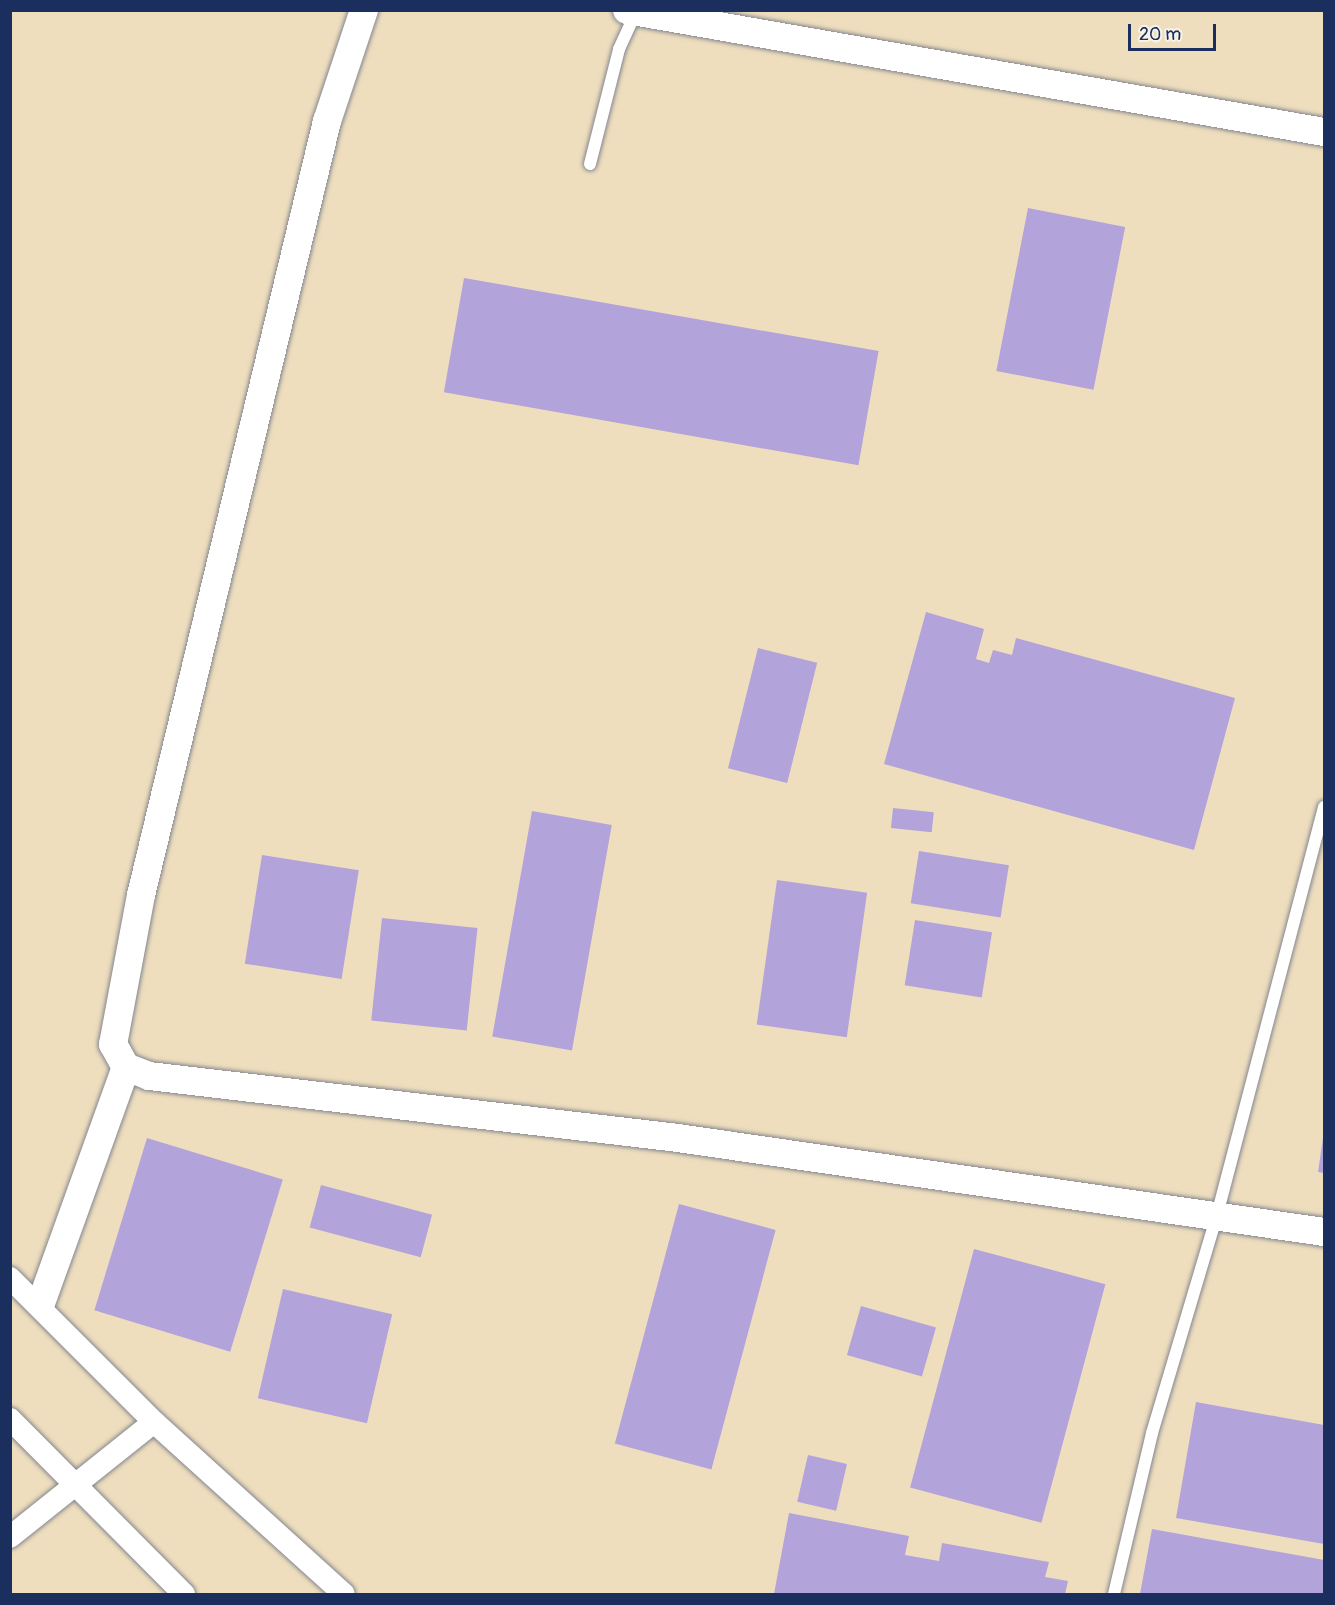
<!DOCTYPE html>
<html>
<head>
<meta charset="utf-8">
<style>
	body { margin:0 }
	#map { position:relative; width:1335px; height:1605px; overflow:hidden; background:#eedebe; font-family:Pangolin,sans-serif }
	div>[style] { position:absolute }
	.building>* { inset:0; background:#b3a3db; transform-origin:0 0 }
	.roads { filter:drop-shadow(0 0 2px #84868e) drop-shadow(0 0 2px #84868e) }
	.service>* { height:12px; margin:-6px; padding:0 6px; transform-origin:6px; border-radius:6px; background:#fff }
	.minor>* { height:22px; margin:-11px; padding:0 11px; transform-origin:11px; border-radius:11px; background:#fff }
	.tertiary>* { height:28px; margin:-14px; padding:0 14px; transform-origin:14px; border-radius:14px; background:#fff }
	span { translate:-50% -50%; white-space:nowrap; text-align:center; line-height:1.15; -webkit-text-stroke:5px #f7f3e8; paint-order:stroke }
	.frame { position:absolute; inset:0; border:12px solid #1b2f5e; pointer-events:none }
	.scale { position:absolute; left:1128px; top:24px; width:88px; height:27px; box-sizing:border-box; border:3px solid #1b2f5e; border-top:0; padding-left:8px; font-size:18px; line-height:21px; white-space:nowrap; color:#1b2f5e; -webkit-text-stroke:4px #f7f3e8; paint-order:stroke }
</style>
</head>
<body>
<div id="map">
	<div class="building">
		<div style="left:1028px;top:208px;width:99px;height:166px;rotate:11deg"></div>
		<div style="left:464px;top:278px;width:421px;height:116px;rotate:10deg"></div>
		<div style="clip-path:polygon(926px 612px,984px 629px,976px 659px,989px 663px,993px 650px,1012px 655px,1016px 638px,1235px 698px,1194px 850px,884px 764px)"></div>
		<div style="left:758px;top:648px;width:61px;height:124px;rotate:14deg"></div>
		<div style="left:893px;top:808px;width:41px;height:20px;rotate:6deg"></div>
		<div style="left:532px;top:811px;width:81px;height:229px;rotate:10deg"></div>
		<div style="left:919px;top:851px;width:91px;height:53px;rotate:9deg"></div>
		<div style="left:262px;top:855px;width:98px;height:110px;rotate:9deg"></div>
		<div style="left:777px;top:880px;width:91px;height:146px;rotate:8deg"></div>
		<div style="left:382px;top:918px;width:96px;height:103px;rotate:6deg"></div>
		<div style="left:915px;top:920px;width:78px;height:66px;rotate:9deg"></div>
		<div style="left:147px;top:1138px;width:142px;height:180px;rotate:17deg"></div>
		<div style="clip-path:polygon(1323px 1138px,1324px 1138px,1324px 1173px,1318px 1172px)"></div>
		<div style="left:321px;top:1185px;width:115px;height:44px;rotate:15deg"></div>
		<div style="left:679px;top:1204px;width:100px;height:248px;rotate:15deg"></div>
		<div style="left:974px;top:1249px;width:136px;height:247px;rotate:15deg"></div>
		<div style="left:283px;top:1289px;width:112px;height:112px;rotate:13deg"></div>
		<div style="left:861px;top:1306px;width:78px;height:51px;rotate:16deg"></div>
		<div style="clip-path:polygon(1196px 1402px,1324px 1425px,1324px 1544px,1176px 1518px)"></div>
		<div style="left:808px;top:1455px;width:40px;height:48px;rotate:13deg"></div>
		<div style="clip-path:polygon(789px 1513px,909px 1536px,905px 1555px,939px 1561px,942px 1543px,1049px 1562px,1045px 1577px,1068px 1581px,1065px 1594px,774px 1594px)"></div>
		<div style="clip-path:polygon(1152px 1529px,1324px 1560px,1324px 1594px,1140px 1594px)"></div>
	</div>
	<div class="roads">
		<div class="service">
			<div style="left:590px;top:164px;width:119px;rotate:-75.8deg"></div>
			<div style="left:619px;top:49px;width:41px;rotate:-65.3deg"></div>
			<div style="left:1114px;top:1594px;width:165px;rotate:-76.7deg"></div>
			<div style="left:1152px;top:1433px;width:227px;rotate:-73.4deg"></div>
			<div style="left:1217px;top:1215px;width:422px;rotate:-75.3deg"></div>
		</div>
		<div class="minor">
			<div style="left:10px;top:1278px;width:204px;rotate:45deg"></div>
			<div style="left:154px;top:1422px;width:256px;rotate:42.2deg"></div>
			<div style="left:10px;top:1419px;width:247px;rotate:45.2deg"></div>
			<div style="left:10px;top:1537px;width:184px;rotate:-38.6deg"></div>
		</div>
		<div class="tertiary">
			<div style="left:364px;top:10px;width:117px;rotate:108.4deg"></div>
			<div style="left:327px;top:121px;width:796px;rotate:103.51deg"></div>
			<div style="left:141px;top:895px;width:152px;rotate:100.6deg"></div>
			<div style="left:113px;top:1044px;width:26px;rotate:61deg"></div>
			<div style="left:126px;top:1067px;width:25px;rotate:21deg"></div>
			<div style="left:149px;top:1076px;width:533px;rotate:6.68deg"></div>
			<div style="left:678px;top:1138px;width:653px;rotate:8.28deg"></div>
			<div style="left:627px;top:10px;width:708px;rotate:9.93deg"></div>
			<div style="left:41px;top:1303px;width:251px;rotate:-70.2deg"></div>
		</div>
	</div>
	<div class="frame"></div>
	<div class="scale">20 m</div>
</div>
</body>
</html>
